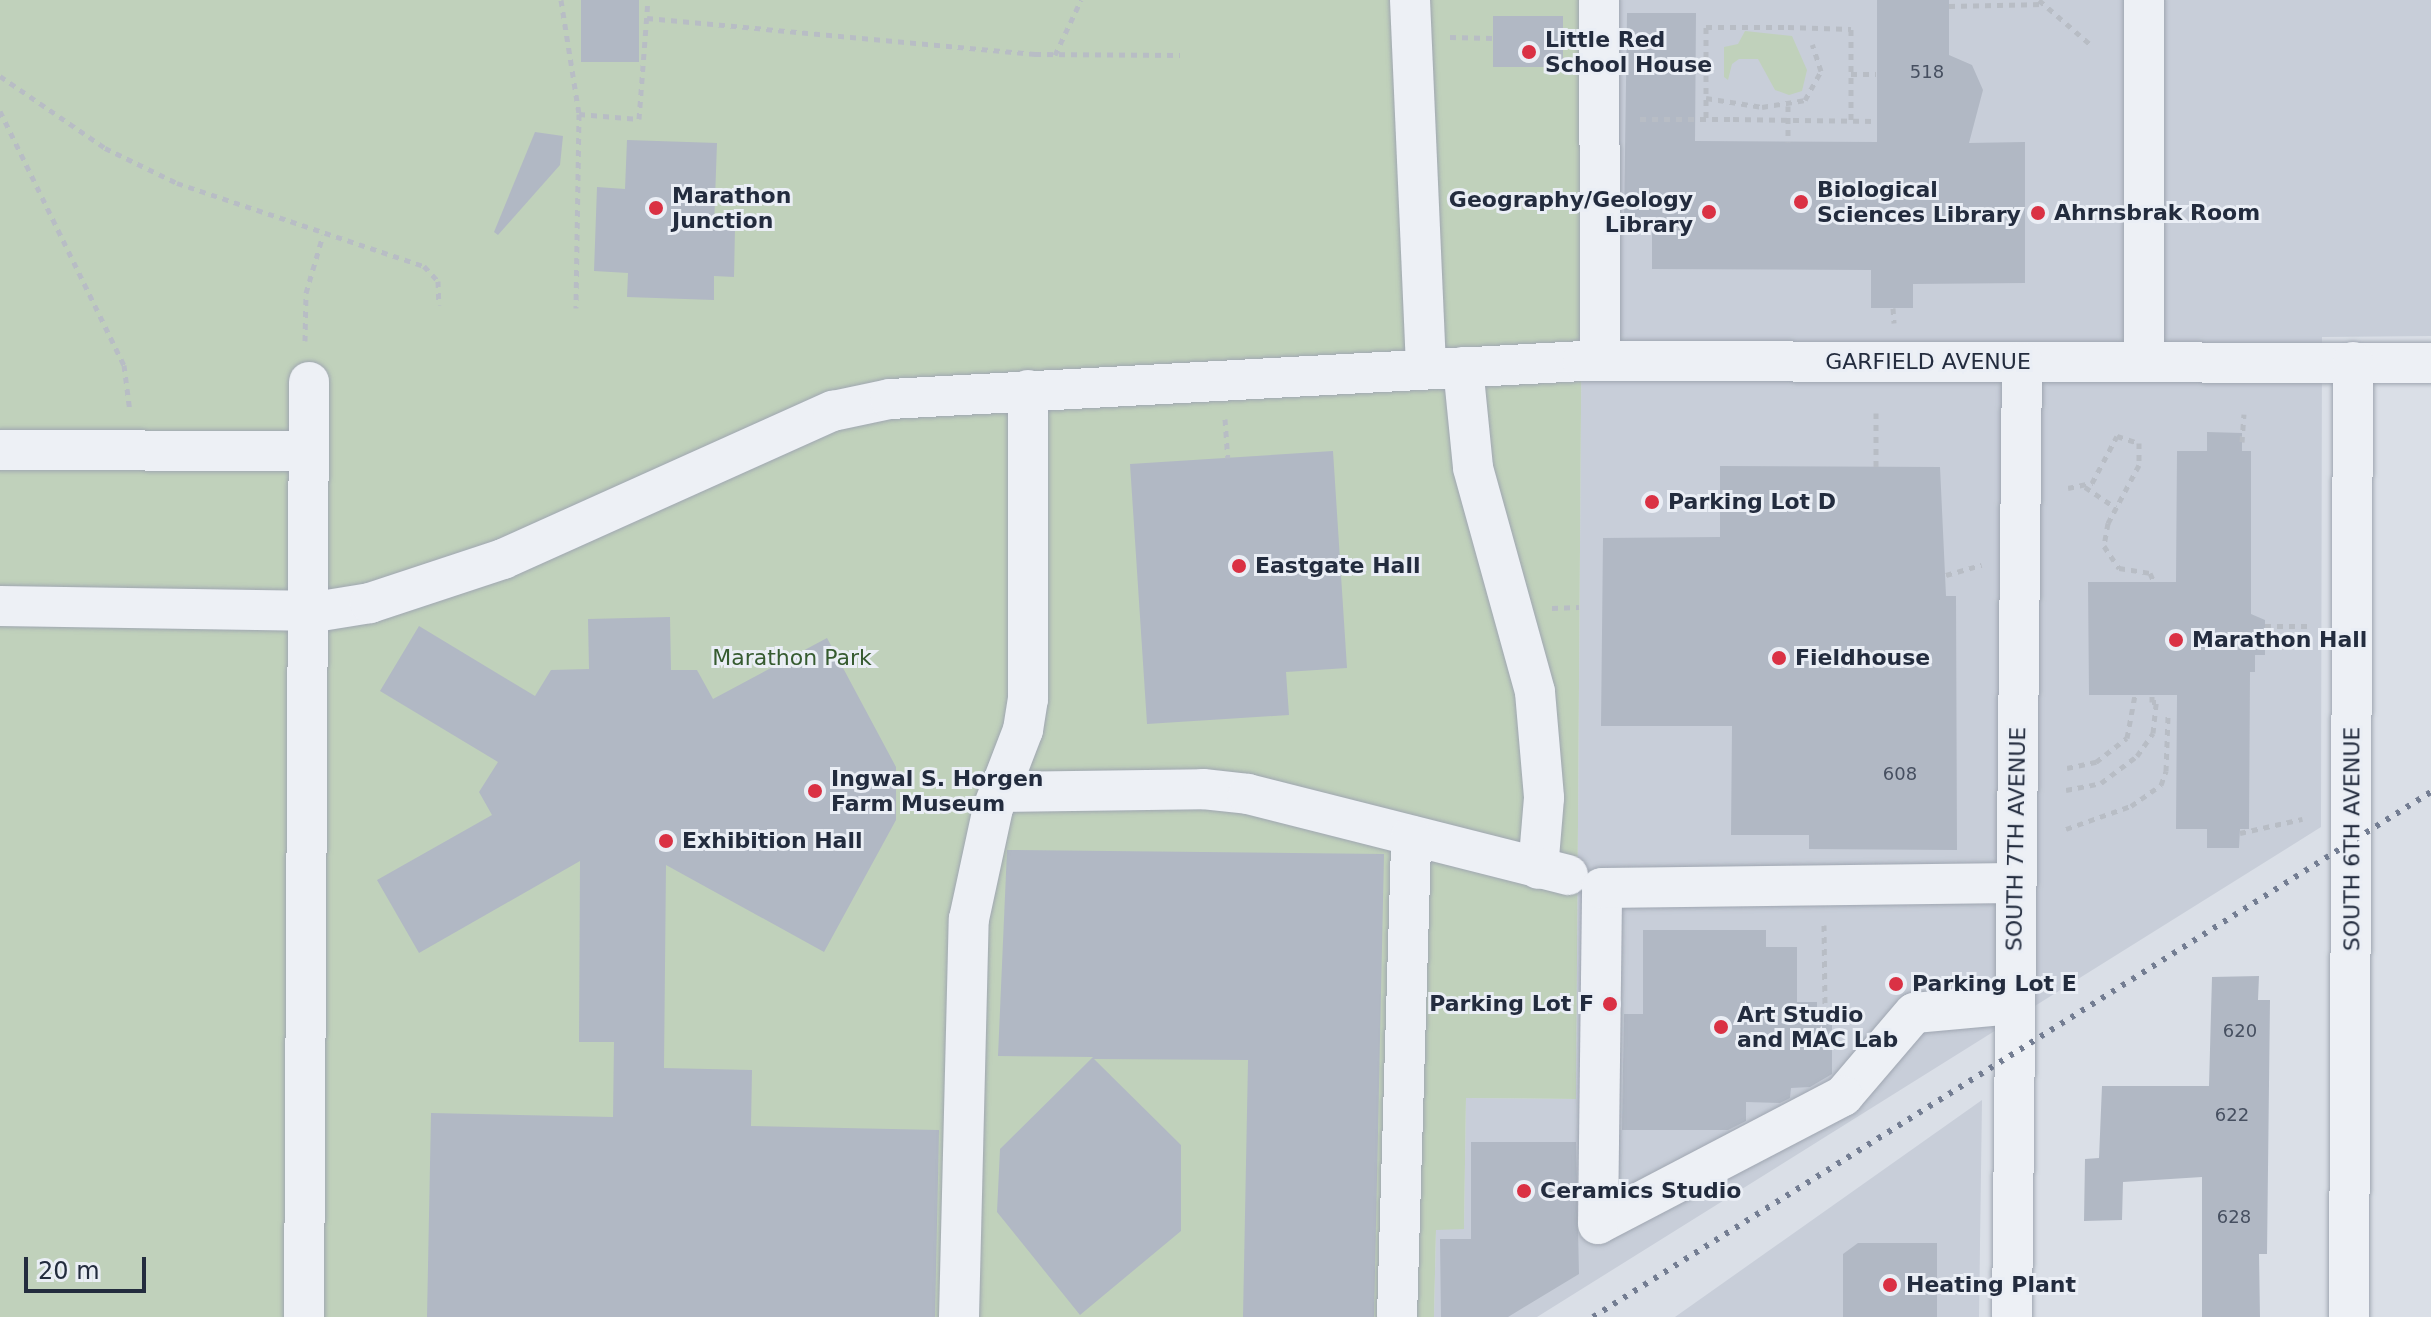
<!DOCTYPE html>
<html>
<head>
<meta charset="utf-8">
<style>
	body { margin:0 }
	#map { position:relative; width:2431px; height:1317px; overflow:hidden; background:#dadfe7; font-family:"DejaVu Sans",sans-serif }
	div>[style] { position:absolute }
	.built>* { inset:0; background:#c8ced9 }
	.green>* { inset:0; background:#c0d1bb }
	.building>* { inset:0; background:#b1b8c4; transform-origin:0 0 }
	.path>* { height:5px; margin-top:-2.5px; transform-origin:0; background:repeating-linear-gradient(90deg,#b8bdc5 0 6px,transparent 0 12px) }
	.roads { filter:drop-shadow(0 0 2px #9fa6b1) drop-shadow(0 0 2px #9fa6b1) }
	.minor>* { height:40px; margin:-20px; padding:0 20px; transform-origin:20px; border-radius:20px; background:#edf0f5 }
	.rail>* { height:6px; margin-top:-3px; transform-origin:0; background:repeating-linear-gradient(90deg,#737d92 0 4px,transparent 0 12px) }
	.path-bridge>* { height:5px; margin-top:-2.5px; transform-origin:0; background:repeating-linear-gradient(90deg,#b8bdc5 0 6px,transparent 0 12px) }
	.dots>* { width:22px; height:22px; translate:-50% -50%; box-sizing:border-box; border:4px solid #eaeef5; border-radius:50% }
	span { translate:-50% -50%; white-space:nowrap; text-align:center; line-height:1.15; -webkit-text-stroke:6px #eaeef5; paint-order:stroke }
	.number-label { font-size:18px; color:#464f60 }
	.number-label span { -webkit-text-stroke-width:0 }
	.poi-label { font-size:22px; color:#232c3e; font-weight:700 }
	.left { translate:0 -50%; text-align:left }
	.right { translate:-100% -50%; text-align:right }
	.street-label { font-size:22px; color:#232c3e }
	.park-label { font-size:22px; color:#365b30 }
	.scale { position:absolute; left:24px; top:1257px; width:122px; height:36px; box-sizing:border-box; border:4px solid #232c3e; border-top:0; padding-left:10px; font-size:24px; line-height:28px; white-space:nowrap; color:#232c3e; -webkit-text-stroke:6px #eaeef5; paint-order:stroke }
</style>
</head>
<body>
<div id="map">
	<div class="built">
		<div style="clip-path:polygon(1584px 0,2431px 0,2431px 336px,2322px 337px,2321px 827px,1537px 1317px,1434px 1317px,1436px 1229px,1464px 1228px,1466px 1098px,1576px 1099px)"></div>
		<div style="clip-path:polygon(1982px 1100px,1979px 1317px,1675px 1317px)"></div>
	</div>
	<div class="green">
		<div style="clip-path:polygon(0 0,1584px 0,1576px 1099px,1466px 1098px,1464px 1229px,1436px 1230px,1434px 1317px,0 1317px)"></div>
		<div style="clip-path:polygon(1745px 31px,1792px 36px,1807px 70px,1802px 91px,1789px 95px,1775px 90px,1758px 59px,1739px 59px,1732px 64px,1728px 80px,1724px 77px,1724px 47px,1738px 44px)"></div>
	</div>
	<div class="building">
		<div style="left:581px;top:0;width:58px;height:62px"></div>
		<div style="clip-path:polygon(1877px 0,1949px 0,1949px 55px,1972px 65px,1983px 90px,1969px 143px,2025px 142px,2025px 283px,1913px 284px,1913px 308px,1871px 308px,1871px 270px,1652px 269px,1652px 224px,1624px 224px,1627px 13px,1696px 13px,1695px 141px,1877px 142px)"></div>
		<div style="left:1493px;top:16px;width:70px;height:51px"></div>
		<div style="clip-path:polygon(535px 132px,563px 136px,560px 165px,498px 235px,494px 232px)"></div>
		<div style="clip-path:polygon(627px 140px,717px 143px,714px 227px,735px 228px,734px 277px,714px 276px,714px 300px,627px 297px,628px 273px,594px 271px,597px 187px,625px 189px)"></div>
		<div style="clip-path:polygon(2207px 432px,2242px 433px,2242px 451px,2251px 451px,2251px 614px,2265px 620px,2265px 655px,2255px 655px,2255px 672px,2250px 672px,2249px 829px,2240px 829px,2239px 848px,2207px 848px,2207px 829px,2176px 829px,2177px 695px,2089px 695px,2088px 582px,2176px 582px,2177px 451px,2207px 451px)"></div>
		<div style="clip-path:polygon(1333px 451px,1347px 668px,1286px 672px,1289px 715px,1147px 724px,1130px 464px)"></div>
		<div style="clip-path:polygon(1720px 466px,1940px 467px,1946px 596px,1956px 596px,1957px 850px,1809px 849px,1809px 835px,1731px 835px,1732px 726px,1601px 726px,1603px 538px,1720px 537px)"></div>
		<div style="clip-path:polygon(670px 617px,671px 670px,697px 670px,713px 699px,827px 638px,896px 767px,896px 820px,824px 952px,666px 865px,664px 1068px,752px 1070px,751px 1126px,939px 1130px,935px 1317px,427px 1317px,431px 1113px,613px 1117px,614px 1042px,579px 1042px,580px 861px,419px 953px,377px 880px,492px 815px,479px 792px,498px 762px,380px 691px,419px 626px,535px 696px,551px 670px,589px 669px,588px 619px)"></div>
		<div style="clip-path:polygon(1007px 850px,1384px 854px,1374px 1317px,1243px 1317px,1248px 1060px,1094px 1059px,1181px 1145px,1181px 1231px,1080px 1315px,997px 1212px,1000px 1149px,1093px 1057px,998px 1056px)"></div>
		<div style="clip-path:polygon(1643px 930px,1766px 930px,1766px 947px,1797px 947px,1797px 1002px,1817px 1002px,1817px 1022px,1832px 1023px,1832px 1074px,1810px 1087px,1791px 1088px,1790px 1098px,1780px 1103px,1746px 1102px,1746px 1121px,1728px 1130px,1622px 1130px,1624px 1014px,1643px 1014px)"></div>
		<div style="clip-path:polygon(2259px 976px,2258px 1000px,2270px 1000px,2267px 1254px,2259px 1254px,2260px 1317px,2202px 1317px,2202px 1177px,2123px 1182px,2122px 1220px,2084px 1221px,2085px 1159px,2099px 1158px,2102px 1086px,2209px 1086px,2212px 977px)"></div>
		<div style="clip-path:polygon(1471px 1142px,1576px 1142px,1579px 1274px,1508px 1317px,1441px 1317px,1440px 1239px,1471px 1239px)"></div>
		<div style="clip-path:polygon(1858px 1243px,1937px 1243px,1937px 1317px,1843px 1317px,1843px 1254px)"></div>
	</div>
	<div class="path">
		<div style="left:561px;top:0;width:115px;rotate:81deg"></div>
		<div style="left:579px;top:114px;width:194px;rotate:90.9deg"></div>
		<div style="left:2039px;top:0;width:67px;rotate:40.8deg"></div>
		<div style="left:1949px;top:6px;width:93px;rotate:-1.2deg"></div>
		<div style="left:647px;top:18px;width:390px;rotate:5.3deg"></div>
		<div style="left:1035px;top:54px;width:145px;rotate:0.4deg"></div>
		<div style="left:1450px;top:37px;width:43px;rotate:1.3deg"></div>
		<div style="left:1055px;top:55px;width:61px;rotate:-64.7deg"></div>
		<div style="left:1851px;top:74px;width:25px"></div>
		<div style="left:0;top:76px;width:127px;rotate:34.4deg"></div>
		<div style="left:105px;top:148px;width:80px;rotate:25.9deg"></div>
		<div style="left:177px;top:183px;width:261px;rotate:18.6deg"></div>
		<div style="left:424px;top:266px;width:21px;rotate:47deg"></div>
		<div style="left:438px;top:281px;width:24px;rotate:88deg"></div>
		<div style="left:1706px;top:98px;width:57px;rotate:9.1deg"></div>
		<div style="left:1762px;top:107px;width:44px;rotate:-9.2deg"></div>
		<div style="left:1805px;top:100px;width:33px;rotate:-61deg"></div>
		<div style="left:1821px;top:71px;width:28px;rotate:-108deg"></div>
		<div style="left:1788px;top:106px;width:36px;rotate:90deg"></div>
		<div style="left:0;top:111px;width:283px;rotate:64deg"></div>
		<div style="left:124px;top:365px;width:47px;rotate:82.7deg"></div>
		<div style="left:579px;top:114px;width:60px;rotate:4.8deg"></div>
		<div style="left:639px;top:119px;width:119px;rotate:-85.7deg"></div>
		<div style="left:1706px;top:118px;width:91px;rotate:-90deg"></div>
		<div style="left:1706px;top:27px;width:82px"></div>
		<div style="left:1788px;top:27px;width:63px;rotate:1.8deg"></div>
		<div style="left:1851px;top:29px;width:91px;rotate:90deg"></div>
		<div style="left:1640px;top:119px;width:93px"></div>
		<div style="left:1893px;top:308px;width:15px;rotate:86deg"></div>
		<div style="left:305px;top:341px;width:48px;rotate:-88.8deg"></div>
		<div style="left:306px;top:293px;width:60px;rotate:-73.7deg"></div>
		<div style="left:1876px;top:413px;width:55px;rotate:90deg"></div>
		<div style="left:1225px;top:419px;width:39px;rotate:86deg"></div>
		<div style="left:2242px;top:442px;width:28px;rotate:-86deg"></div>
		<div style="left:2085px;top:487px;width:37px;rotate:34deg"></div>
		<div style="left:2068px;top:488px;width:25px;rotate:-12deg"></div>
		<div style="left:2092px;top:483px;width:53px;rotate:-62deg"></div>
		<div style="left:2117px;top:436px;width:23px;rotate:18deg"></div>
		<div style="left:2139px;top:443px;width:22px;rotate:90deg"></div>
		<div style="left:2139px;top:465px;width:66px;rotate:118.1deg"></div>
		<div style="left:2108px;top:523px;width:23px;rotate:100deg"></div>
		<div style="left:2104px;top:546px;width:27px;rotate:56deg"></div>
		<div style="left:2119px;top:568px;width:31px;rotate:9deg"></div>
		<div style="left:2150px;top:573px;width:10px;rotate:66deg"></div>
		<div style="left:1946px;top:575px;width:37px;rotate:-16deg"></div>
		<div style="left:1552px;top:608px;width:27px;rotate:-2deg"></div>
		<div style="left:2265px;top:626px;width:47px"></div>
		<div style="left:2067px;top:768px;width:30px;rotate:-12deg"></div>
		<div style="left:2096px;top:762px;width:39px;rotate:-38deg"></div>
		<div style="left:2127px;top:738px;width:44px;rotate:-79.5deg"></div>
		<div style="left:2066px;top:790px;width:36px;rotate:-11deg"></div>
		<div style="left:2101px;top:783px;width:45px;rotate:-36.9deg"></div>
		<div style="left:2137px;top:756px;width:28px;rotate:-55deg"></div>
		<div style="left:2153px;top:733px;width:31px;rotate:-84deg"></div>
		<div style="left:2156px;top:702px;width:4px;rotate:180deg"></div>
		<div style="left:2152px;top:702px;width:7px;rotate:-90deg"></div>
		<div style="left:2066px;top:829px;width:69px;rotate:-19.5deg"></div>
		<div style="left:2131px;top:806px;width:37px;rotate:-35deg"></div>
		<div style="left:2161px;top:785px;width:15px;rotate:-70deg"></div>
		<div style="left:2166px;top:771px;width:55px;rotate:-87.9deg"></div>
		<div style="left:2240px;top:833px;width:64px;rotate:-12.7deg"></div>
		<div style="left:1824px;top:925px;width:87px;rotate:89.3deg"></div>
		<div style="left:1817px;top:1012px;width:43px"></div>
	</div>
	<div class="roads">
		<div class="minor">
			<div style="left:1410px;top:0;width:369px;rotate:87.5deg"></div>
			<div style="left:1599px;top:0;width:361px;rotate:89.8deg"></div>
			<div style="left:2144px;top:0;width:362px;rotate:90deg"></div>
			<div style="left:1463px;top:367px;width:101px;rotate:84.3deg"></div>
			<div style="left:1473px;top:468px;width:232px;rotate:74.5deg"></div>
			<div style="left:1535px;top:692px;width:106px;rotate:85.1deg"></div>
			<div style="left:1544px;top:798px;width:71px;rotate:94.8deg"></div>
			<div style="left:0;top:450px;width:309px;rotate:0.2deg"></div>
			<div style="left:0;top:606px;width:321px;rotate:0.9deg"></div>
			<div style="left:321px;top:611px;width:50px;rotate:-9.3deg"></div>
			<div style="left:370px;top:603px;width:140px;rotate:-18.3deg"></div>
			<div style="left:503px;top:559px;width:362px;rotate:-24.2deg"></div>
			<div style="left:833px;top:411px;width:58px;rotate:-11.9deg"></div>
			<div style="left:890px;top:399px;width:694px;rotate:-3.14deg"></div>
			<div style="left:1583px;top:361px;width:848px;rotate:0.14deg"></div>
			<div style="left:999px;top:792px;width:204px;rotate:-0.8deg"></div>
			<div style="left:1203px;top:789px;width:45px;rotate:6.3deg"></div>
			<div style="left:1248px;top:794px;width:330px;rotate:14.2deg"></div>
			<div style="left:2013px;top:1004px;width:99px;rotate:174.8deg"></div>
			<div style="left:1914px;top:1013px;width:109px;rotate:130.5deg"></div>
			<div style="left:1843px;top:1096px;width:276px;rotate:152.4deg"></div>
			<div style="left:1598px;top:1224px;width:336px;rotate:-89.3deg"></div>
			<div style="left:1602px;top:888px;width:413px;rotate:-0.7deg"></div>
			<div style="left:304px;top:1317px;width:935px;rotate:-89.69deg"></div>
			<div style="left:959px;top:1317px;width:398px;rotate:-88.6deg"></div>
			<div style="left:969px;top:919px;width:114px;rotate:-77.8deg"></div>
			<div style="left:993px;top:808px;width:84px;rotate:-69deg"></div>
			<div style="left:1023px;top:730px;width:31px;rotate:-81deg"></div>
			<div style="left:1028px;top:699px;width:309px;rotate:-90deg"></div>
			<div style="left:1397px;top:1317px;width:481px;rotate:-88.3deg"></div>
			<div style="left:2012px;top:1317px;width:955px;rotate:-89.4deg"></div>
			<div style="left:2349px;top:1317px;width:955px;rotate:-89.76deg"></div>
		</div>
	</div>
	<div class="rail">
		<div style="left:1593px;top:1317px;width:989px;rotate:-32.07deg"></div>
	</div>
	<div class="path-bridge">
		<div style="left:1733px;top:119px;width:143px;rotate:0.8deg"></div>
	</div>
	<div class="dots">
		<div style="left:1529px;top:52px;background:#da3144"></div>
		<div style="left:1801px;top:202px;background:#da3144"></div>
		<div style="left:656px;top:208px;background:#da3144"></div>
		<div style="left:1709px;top:212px;background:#da3144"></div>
		<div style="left:2038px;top:213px;background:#da3144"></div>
		<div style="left:1652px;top:502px;background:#da3144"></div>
		<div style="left:1239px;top:566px;background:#da3144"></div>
		<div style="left:2176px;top:640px;background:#da3144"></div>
		<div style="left:1779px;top:658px;background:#da3144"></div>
		<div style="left:815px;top:791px;background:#da3144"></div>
		<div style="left:666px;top:841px;background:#da3144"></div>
		<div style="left:1896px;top:984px;background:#da3144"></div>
		<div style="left:1610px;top:1004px;background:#da3144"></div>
		<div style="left:1721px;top:1027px;background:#da3144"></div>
		<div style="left:1524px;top:1191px;background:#da3144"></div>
		<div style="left:1890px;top:1285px;background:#da3144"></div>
	</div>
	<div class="number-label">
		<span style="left:1927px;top:72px">518</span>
		<span style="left:1900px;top:774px">608</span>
		<span style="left:2240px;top:1031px">620</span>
		<span style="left:2232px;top:1115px">622</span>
		<span style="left:2234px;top:1217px">628</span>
	</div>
	<div class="poi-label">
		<span class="left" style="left:1545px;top:52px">Little Red<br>School House</span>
		<span class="left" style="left:1817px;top:202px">Biological<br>Sciences Library</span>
		<span class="left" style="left:672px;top:208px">Marathon<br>Junction</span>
		<span class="right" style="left:1693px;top:212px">Geography/Geology<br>Library</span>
		<span class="left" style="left:2054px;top:213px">Ahrnsbrak Room</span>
		<span class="left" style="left:1668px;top:502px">Parking Lot D</span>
		<span class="left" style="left:1255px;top:566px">Eastgate Hall</span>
		<span class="left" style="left:2192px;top:640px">Marathon Hall</span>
		<span class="left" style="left:1795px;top:658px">Fieldhouse</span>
		<span class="left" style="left:831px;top:791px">Ingwal S. Horgen<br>Farm Museum</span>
		<span class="left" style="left:682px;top:841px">Exhibition Hall</span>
		<span class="left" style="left:1912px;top:984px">Parking Lot E</span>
		<span class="right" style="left:1594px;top:1004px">Parking Lot F</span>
		<span class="left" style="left:1737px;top:1027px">Art Studio<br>and MAC Lab</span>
		<span class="left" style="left:1540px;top:1191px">Ceramics Studio</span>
		<span class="left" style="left:1906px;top:1285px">Heating Plant</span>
	</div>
	<div class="street-label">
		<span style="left:1928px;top:362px">GARFIELD AVENUE</span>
		<span style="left:2016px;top:839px;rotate:-89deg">SOUTH 7TH AVENUE</span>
		<span style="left:2352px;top:839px;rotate:-90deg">SOUTH 6TH AVENUE</span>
	</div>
	<div class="park-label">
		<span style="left:792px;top:658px">Marathon Park</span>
	</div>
	<div class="scale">20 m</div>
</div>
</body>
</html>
